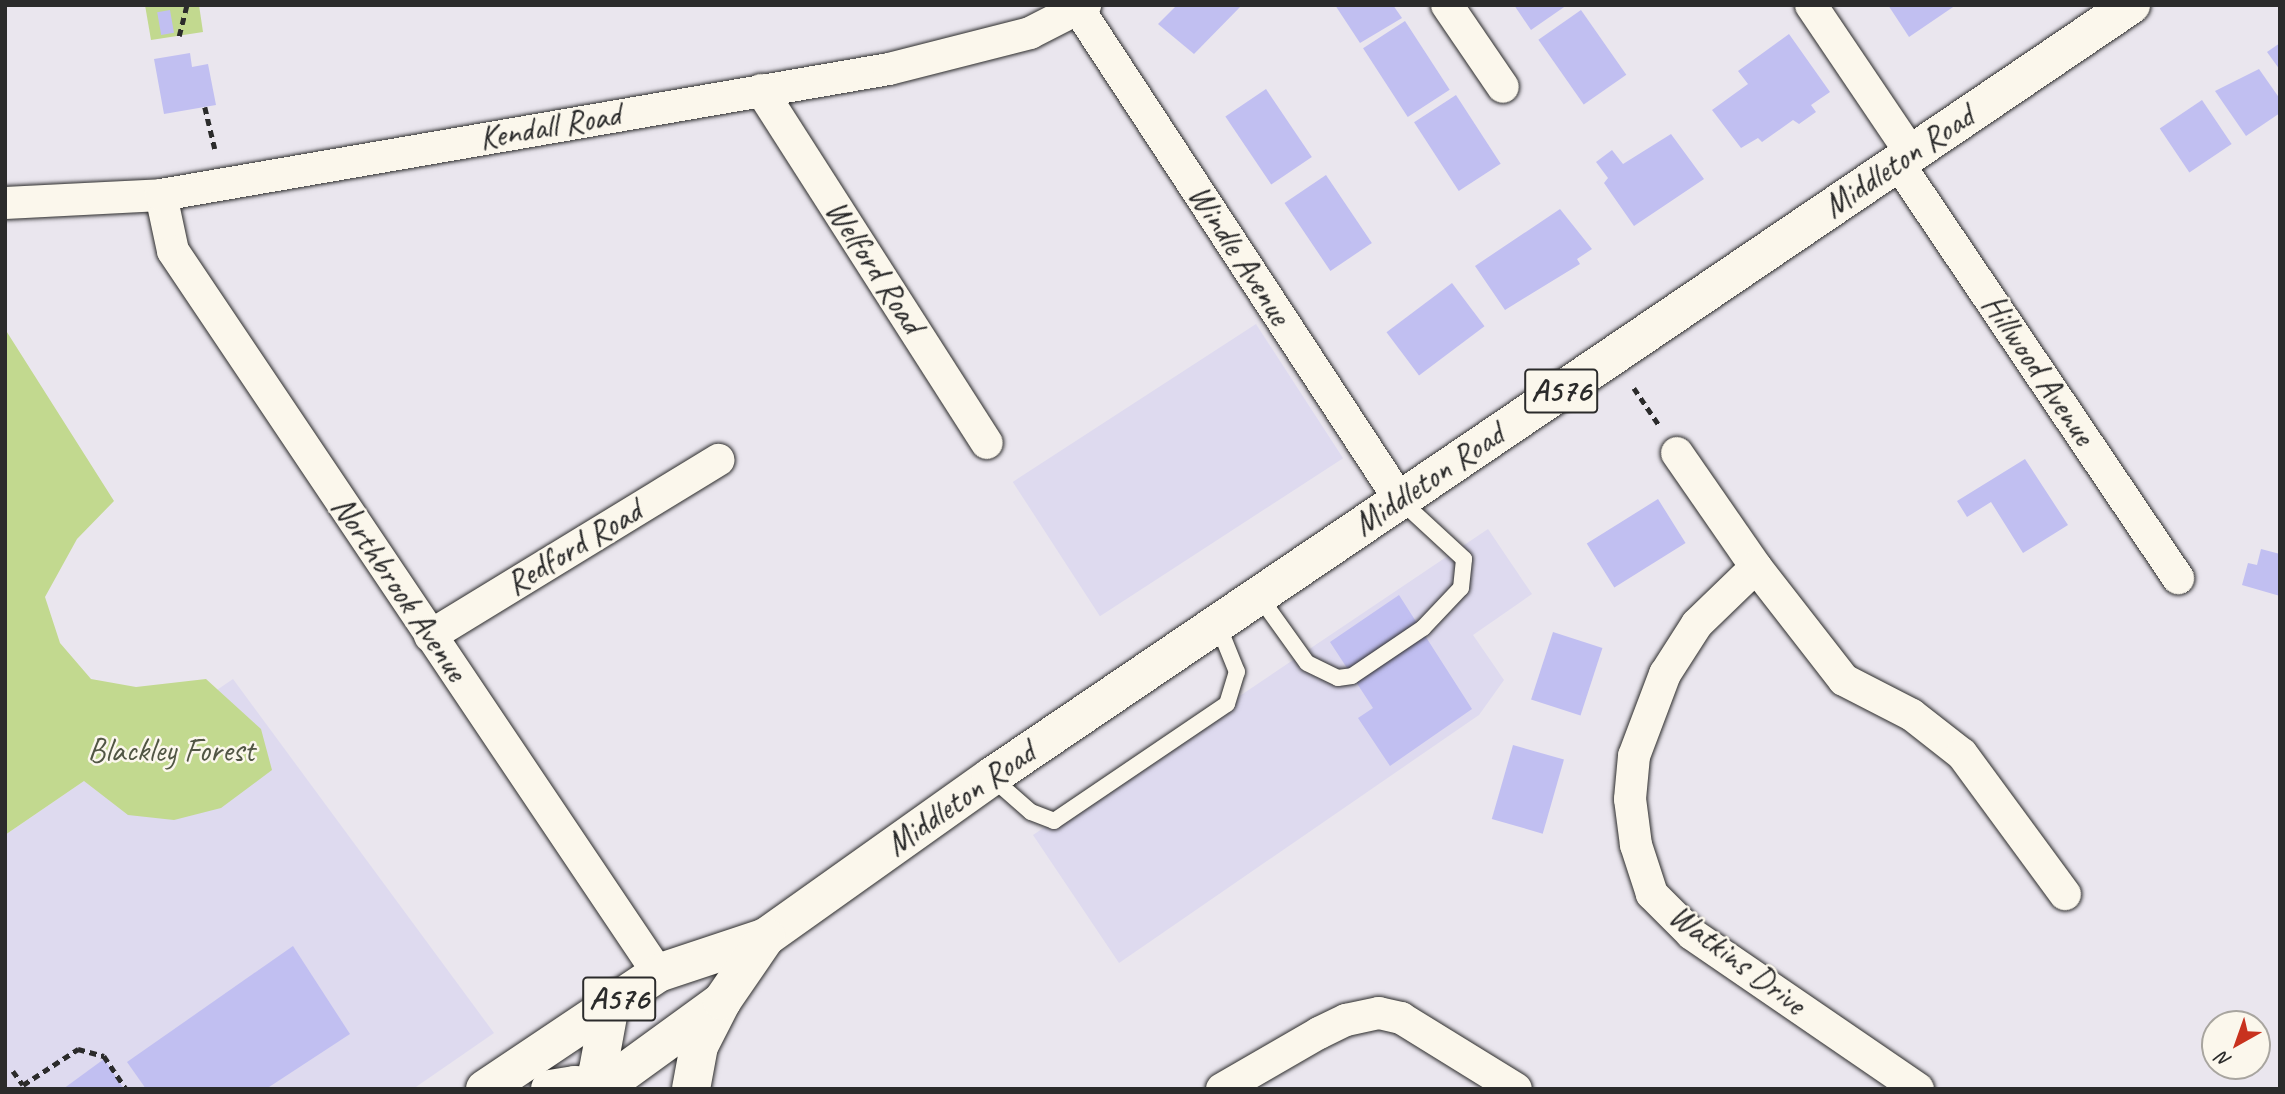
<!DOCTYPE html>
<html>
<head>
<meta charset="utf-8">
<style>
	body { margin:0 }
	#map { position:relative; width:2285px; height:1094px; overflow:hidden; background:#eae6ee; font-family:Caveat,sans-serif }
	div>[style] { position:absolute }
	.built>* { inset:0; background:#dedaef; transform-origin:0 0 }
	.green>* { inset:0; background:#c2d98f }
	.building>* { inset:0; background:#c1bff1; transform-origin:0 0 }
	.path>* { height:4.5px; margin-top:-2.25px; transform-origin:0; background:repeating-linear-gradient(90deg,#2b2b2b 0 7px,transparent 0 12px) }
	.roads { filter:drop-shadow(0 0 2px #2b2b2b) drop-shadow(0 0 2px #2b2b2b) }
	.service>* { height:16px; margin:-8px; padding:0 8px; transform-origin:8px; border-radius:8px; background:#fbf7ec }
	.minor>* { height:32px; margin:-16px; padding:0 16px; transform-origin:16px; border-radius:16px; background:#fbf7ec }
	.primary>* { height:38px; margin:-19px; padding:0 19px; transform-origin:19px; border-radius:19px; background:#fbf7ec }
	.trunk>* { height:38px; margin:-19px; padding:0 19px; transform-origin:19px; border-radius:19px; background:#fbf7ec }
	span { translate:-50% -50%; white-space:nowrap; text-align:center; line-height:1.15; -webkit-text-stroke:5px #fbf7ec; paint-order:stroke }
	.shield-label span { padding:2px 5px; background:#fbf7ec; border:2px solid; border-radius:5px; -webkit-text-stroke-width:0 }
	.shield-label { font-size:32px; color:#2b2b2b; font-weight:700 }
	.street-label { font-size:33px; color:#2b2b2b }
	.park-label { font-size:33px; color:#515644 }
	.frame { position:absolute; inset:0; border:7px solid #2b2b2b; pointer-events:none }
	.north { position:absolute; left:2201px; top:1010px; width:70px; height:70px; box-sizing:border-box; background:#fbf7ec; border:2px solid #a8a59f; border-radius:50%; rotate:220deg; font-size:19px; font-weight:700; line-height:28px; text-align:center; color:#2b2b2b }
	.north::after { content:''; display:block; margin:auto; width:24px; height:32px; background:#c8321e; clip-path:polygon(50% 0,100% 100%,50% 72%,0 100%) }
</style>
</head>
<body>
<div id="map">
	<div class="built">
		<div style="left:1256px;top:324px;width:160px;height:290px;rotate:57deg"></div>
		<div style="clip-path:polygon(1488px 529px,1532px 594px,1473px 635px,1504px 680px,1479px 715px,1119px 963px,1033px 835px)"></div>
		<div style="clip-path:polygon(233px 679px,494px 1033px,413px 1089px,5px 1089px,5px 835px)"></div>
	</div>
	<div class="green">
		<div style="clip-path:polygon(145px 5px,199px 5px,203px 32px,151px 40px)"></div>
		<div style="clip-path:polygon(5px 329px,114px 501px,77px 539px,45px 597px,60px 643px,91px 679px,136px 687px,206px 679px,261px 729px,272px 770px,221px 808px,174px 820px,128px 815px,84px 781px,5px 835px)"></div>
	</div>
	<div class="building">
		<div style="clip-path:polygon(1177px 5px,1242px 5px,1194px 54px,1158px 24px)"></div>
		<div style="clip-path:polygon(1335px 5px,1393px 5px,1402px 18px,1360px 43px)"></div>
		<div style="clip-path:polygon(1514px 5px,1567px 5px,1531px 30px)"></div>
		<div style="clip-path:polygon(1888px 5px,1956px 5px,1909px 37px)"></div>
		<div style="left:170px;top:10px;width:23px;height:13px;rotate:80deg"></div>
		<div style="left:1581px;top:10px;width:79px;height:52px;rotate:55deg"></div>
		<div style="left:1405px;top:21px;width:82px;height:50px;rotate:57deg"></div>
		<div style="clip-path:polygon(1789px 34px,1830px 92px,1811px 105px,1816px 112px,1799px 124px,1793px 120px,1762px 142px,1758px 138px,1741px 148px,1712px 110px,1748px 84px,1738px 71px)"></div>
		<div style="clip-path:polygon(2280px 43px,2280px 70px,2267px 52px)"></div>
		<div style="clip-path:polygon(190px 53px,192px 67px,208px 64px,216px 105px,164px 114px,154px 59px)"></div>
		<div style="clip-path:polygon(2259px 69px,2280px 99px,2280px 113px,2246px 136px,2215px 91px)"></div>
		<div style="left:1266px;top:89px;width:82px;height:49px;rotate:56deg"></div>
		<div style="left:1456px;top:95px;width:82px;height:50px;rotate:57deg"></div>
		<div style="left:2202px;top:100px;width:53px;height:51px;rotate:56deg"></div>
		<div style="clip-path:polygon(1671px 134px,1704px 179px,1634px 226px,1604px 183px,1608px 178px,1596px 162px,1612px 150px,1623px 164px)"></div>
		<div style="left:1326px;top:175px;width:82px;height:50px;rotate:56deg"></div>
		<div style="clip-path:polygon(1560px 209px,1592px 249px,1577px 259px,1580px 264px,1505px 310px,1475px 266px)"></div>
		<div style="left:1452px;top:283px;width:54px;height:82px;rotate:53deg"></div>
		<div style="clip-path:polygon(2025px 459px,2068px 525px,2023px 553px,1991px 502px,1967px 517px,1957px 501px)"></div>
		<div style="left:1658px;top:499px;width:52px;height:84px;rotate:58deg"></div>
		<div style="clip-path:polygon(2261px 549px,2280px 554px,2280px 596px,2242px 585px,2248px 563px,2257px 565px)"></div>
		<div style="clip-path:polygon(1399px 595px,1472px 709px,1390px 766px,1358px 718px,1373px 708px,1330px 642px)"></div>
		<div style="left:1553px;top:632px;width:52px;height:71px;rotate:18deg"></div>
		<div style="left:1513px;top:745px;width:53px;height:77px;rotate:16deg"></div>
		<div style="clip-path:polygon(293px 946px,350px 1034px,266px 1089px,146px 1089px,127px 1062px)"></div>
		<div style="clip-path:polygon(104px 1059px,124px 1089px,63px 1089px)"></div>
	</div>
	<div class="path">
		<div style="left:179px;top:36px;width:32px;rotate:-76deg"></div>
		<div style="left:205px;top:107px;width:43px;rotate:76.6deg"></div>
		<div style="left:1634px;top:388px;width:45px;rotate:56deg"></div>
		<div style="left:13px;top:1071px;width:17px;rotate:54deg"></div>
		<div style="left:23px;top:1085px;width:66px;rotate:-33.2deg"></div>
		<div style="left:78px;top:1049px;width:27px;rotate:15deg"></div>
		<div style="left:104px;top:1056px;width:40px;rotate:56deg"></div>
	</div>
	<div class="roads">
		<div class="service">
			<div style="left:1259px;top:596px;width:82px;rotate:54.4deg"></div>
			<div style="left:1307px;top:663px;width:34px;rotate:26deg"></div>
			<div style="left:1338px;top:678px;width:14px;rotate:-8deg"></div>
			<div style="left:1352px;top:676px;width:86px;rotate:-34.1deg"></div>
			<div style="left:1423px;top:628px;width:55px;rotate:-46.5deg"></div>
			<div style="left:1461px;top:588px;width:29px;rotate:-84deg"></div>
			<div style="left:1464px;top:559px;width:87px;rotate:-137.3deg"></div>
			<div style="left:991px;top:777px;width:53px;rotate:41.2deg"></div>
			<div style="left:1031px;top:812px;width:25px;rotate:21deg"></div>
			<div style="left:1054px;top:821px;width:209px;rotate:-34.1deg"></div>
			<div style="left:1227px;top:704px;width:34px;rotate:-73deg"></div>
			<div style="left:1237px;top:672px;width:51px;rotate:-112deg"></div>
		</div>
		<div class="minor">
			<div style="left:1447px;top:5px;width:99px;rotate:55.7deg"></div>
			<div style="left:1811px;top:5px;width:179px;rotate:56deg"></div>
			<div style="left:1079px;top:10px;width:586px;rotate:56.77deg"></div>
			<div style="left:761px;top:90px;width:419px;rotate:57.4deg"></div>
			<div style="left:1898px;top:163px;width:501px;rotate:55.99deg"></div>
			<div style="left:161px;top:195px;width:57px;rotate:77.9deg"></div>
			<div style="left:173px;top:251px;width:870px;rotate:56.11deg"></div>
			<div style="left:5px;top:203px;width:156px;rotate:-2.9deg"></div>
			<div style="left:161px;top:195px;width:739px;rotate:-9.82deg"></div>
			<div style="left:889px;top:69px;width:146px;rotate:-14.3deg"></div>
			<div style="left:1030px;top:33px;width:62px;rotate:-27deg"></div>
			<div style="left:1677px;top:453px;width:139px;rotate:55.3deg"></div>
			<div style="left:430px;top:636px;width:338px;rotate:-31.4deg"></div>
			<div style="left:1222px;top:1089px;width:112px;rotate:-30deg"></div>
			<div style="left:1319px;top:1033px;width:30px;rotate:-26deg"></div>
			<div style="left:1346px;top:1020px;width:34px;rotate:-12deg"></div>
			<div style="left:1379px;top:1013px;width:23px;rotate:13deg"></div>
			<div style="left:1401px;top:1018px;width:135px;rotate:31.7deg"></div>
			<div style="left:1918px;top:1089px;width:274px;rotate:-145.6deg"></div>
			<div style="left:1692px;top:934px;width:57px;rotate:-135deg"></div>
			<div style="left:1652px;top:894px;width:52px;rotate:-108.1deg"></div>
			<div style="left:1636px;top:845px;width:46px;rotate:-97.4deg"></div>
			<div style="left:1630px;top:799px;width:43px;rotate:-84.7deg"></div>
			<div style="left:1634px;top:756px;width:88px;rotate:-69.3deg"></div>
			<div style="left:1665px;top:674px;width:59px;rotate:-57.4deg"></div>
			<div style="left:1697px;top:624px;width:82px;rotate:-44deg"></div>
			<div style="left:1756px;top:567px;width:143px;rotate:52.1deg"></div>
			<div style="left:1844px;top:680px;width:76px;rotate:27.2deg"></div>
			<div style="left:1912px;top:715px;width:63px;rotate:38deg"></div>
			<div style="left:1962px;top:754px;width:174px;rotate:53.7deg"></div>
		</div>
		<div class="primary">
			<div style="left:691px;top:1089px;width:44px;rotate:-79.5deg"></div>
			<div style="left:699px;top:1046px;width:51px;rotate:-62.9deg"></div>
		</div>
		<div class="trunk">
			<div style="left:485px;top:1089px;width:208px;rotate:-33.8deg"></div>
			<div style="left:658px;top:973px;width:114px;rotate:-18.4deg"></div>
			<div style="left:766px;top:937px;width:276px;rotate:-35.4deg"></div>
			<div style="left:991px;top:777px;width:1377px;rotate:-34.11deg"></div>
			<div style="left:550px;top:1089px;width:25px;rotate:-9deg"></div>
			<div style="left:575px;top:1085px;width:24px;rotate:9deg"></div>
			<div style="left:600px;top:1089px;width:19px;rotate:-96deg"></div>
			<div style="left:598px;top:1070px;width:66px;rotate:-79.5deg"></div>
			<div style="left:601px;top:1089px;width:150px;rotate:-36deg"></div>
			<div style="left:722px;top:1001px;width:78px;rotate:-55.5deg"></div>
		</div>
	</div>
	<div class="shield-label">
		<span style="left:1561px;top:391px">A576</span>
		<span style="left:619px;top:999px">A576</span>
	</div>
	<div class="street-label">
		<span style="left:550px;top:127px;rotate:-10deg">Kendall Road</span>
		<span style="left:1899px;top:162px;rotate:-34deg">Middleton Road</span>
		<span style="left:1239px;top:255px;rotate:57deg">Windle Avenue</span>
		<span style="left:874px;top:267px;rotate:57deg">Welford Road</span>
		<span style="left:2038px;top:370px;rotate:56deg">Hillwood Avenue</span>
		<span style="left:1429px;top:480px;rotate:-34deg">Middleton Road</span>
		<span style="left:574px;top:548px;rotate:-31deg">Redford Road</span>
		<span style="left:399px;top:589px;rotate:56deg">Northbrook Avenue</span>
		<span style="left:961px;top:799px;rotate:-35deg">Middleton Road</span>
		<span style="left:1737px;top:960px;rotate:37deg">Watkins Drive</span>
	</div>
	<div class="park-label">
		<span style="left:171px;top:751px">Blackley Forest</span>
	</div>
	<div class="frame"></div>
	<div class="north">N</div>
</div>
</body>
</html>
